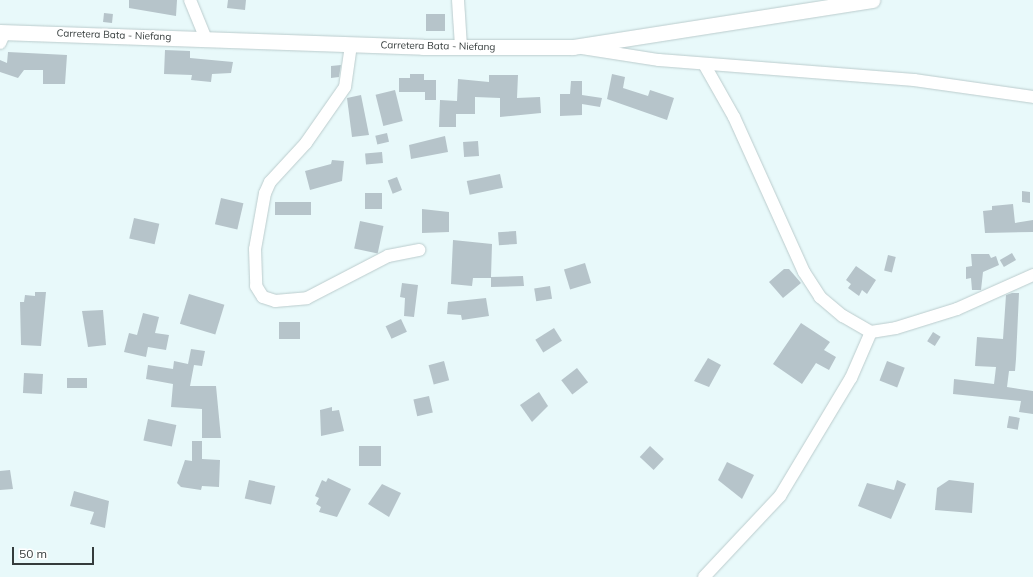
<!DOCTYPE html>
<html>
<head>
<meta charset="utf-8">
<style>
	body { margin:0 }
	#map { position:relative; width:1033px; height:577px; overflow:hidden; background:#e8f9fa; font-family:Mulish,sans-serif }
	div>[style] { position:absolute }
	.building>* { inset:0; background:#b6c4ca; transform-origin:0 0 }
	.roads { filter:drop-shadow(0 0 1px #bbcccd) drop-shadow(0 0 1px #bbcccd) }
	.minor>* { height:12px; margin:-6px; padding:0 6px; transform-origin:6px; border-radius:6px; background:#fff }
	.major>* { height:15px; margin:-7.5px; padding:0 7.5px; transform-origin:7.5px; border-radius:7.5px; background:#fff }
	span { translate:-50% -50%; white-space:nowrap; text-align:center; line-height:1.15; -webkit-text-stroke:4px #fff; paint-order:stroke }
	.street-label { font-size:10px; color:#353c3c }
	.scale { position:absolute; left:12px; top:547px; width:82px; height:18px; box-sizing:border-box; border:2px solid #353c3c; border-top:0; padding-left:5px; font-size:12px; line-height:14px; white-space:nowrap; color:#353c3c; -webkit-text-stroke:3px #fff; paint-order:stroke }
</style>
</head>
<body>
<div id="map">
	<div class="building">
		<div style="clip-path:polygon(129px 0,177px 0,176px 16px,129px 8px)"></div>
		<div style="clip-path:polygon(228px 0,246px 0,245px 10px,227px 8px)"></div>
		<div style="left:104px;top:13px;width:9px;height:9px;rotate:6deg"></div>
		<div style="left:426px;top:14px;width:19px;height:17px"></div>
		<div style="clip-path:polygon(165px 50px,190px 51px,190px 58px,233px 62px,231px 73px,212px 74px,211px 82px,191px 80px,192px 75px,164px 74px)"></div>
		<div style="clip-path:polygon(8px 52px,67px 55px,65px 84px,43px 84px,43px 70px,24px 70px,18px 78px,0 72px,0 60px,7px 63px)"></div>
		<div style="clip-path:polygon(341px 65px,339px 77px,331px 78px,331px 66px)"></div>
		<div style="clip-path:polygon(410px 74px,424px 74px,424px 80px,436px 80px,436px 100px,425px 100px,425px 92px,399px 92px,399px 78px,410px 78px)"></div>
		<div style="clip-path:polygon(612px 74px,625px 77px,623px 88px,648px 96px,650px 90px,674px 98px,667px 120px,607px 99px)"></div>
		<div style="clip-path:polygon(489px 75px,518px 75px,517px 98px,540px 97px,541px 113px,500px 117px,500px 98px,475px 97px,475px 114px,456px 114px,456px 127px,439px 127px,440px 100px,457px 101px,458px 79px,489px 82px)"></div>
		<div style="clip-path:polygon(571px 81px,582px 81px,582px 95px,602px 98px,600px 107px,582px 104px,582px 115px,560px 116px,560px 94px,570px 94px)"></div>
		<div style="left:395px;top:90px;width:32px;height:20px;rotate:76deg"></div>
		<div style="clip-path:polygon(361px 95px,369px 135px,352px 137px,347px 98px)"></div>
		<div style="left:387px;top:133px;width:9px;height:12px;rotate:77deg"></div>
		<div style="clip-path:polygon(445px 136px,448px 152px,411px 159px,409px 145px)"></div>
		<div style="left:478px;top:141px;width:15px;height:15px;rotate:86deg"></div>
		<div style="left:382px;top:152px;width:11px;height:17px;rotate:85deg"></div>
		<div style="clip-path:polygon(332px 160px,344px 161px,342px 181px,310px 190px,305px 171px,331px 164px)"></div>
		<div style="left:500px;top:174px;width:14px;height:34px;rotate:78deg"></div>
		<div style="left:397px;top:177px;width:14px;height:10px;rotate:69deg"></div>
		<div style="clip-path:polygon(1022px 191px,1030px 192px,1030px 203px,1022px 202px)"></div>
		<div style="left:365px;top:193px;width:17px;height:16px"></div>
		<div style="left:221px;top:198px;width:23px;height:27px;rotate:13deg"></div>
		<div style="left:275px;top:202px;width:36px;height:13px"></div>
		<div style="clip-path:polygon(1013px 204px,1015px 223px,1033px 220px,1033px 232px,985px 233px,983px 211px,992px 210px,992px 206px)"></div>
		<div style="clip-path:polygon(422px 209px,449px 212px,449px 232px,422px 233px)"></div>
		<div style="left:134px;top:218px;width:26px;height:21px;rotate:13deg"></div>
		<div style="left:360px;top:221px;width:24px;height:28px;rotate:12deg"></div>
		<div style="left:516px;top:231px;width:13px;height:18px;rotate:86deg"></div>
		<div style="clip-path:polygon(453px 240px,492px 244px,491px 277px,523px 276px,524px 286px,491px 287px,491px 278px,473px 278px,472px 286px,451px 284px)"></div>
		<div style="left:1012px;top:253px;width:8px;height:14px;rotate:60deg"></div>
		<div style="clip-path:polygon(971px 254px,989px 254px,991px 258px,996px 256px,999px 265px,983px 272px,981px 290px,972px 290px,971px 278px,966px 279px,966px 267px,972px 266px)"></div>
		<div style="left:888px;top:255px;width:8px;height:16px;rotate:14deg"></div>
		<div style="left:585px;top:263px;width:21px;height:22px;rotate:73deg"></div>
		<div style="clip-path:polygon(856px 266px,876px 280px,867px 294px,862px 290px,859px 296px,848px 288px,851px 284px,846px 280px)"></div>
		<div style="clip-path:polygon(784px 269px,789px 269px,801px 283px,783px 298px,769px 282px)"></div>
		<div style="clip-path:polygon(402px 283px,418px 285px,414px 317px,404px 316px,405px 298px,400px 297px)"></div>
		<div style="left:550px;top:286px;width:13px;height:16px;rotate:81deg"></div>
		<div style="clip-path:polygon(35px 292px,46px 292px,41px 346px,21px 345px,20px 302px,24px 302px,25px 295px,35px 296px)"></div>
		<div style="clip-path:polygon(1012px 293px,1019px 293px,1016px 359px,1015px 371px,1009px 371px,1007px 387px,1033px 391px,1033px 414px,1019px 412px,1021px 401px,953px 394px,954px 379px,994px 384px,996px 367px,975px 366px,977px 337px,1003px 339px,1006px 295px)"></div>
		<div style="left:189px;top:294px;width:37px;height:31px;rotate:17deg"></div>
		<div style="clip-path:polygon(486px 298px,489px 316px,462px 320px,461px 315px,447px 314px,448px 302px)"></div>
		<div style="clip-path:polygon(103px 310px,106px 345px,88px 347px,82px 311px)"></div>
		<div style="clip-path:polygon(143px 313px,159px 317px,155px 333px,169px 335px,166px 350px,148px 347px,146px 357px,124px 352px,129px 333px,137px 335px)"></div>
		<div style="left:401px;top:319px;width:14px;height:17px;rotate:65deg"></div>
		<div style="left:279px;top:322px;width:21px;height:17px"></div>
		<div style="clip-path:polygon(801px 323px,830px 342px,824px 350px,836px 357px,829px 370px,816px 363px,802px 384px,773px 364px)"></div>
		<div style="left:554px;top:328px;width:15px;height:22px;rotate:58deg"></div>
		<div style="left:933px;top:332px;width:9px;height:11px;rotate:32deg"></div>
		<div style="clip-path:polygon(191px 349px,205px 351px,202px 366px,194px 365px,190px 386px,216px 386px,221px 438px,202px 438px,202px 409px,171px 407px,173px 384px,146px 379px,148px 365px,173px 369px,174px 361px,188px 364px)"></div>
		<div style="clip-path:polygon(708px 358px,721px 365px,709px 387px,694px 381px)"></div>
		<div style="left:444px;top:361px;width:20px;height:16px;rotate:75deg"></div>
		<div style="left:887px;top:361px;width:19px;height:21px;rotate:21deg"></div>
		<div style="left:577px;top:368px;width:18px;height:20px;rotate:52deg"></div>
		<div style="left:24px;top:373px;width:19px;height:20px;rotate:3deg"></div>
		<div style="left:67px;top:378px;width:20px;height:10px"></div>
		<div style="clip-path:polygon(539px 392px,548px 406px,532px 422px,520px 405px)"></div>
		<div style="left:429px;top:396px;width:17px;height:16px;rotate:77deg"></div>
		<div style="clip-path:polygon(332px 407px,332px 411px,339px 410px,344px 431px,321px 436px,320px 410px)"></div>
		<div style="left:1009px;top:416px;width:11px;height:12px;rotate:10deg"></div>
		<div style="left:148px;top:419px;width:29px;height:22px;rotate:12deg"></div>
		<div style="clip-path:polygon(192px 441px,202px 441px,202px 459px,220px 460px,219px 487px,202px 486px,201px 490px,181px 487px,177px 483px,185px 460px,192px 461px)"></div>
		<div style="left:359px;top:446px;width:22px;height:20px"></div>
		<div style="left:650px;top:446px;width:19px;height:15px;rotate:43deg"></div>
		<div style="clip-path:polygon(727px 462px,754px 475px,742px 499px,718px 480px)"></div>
		<div style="clip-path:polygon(10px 470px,13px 489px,0 490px,0 471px)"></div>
		<div style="clip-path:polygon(328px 478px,351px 489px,337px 517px,319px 512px,321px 507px,316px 504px,319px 498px,315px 496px,322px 480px,326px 482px)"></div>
		<div style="left:249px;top:480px;width:27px;height:19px;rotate:13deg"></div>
		<div style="clip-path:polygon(897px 480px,906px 484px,891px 519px,858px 506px,867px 483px,894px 490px)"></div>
		<div style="clip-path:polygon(949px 480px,974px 483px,972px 513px,935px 510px,937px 488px)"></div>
		<div style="clip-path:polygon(382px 484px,401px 493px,389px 517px,368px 504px)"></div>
		<div style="clip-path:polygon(74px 491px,109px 501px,105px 528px,90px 524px,94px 512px,70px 506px)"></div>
	</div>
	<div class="roads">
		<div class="minor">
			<div style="left:190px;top:0;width:42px;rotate:67.7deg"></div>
			<div style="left:458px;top:0;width:47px;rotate:86.3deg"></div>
			<div style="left:0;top:43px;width:12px;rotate:-66deg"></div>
			<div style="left:351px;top:45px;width:42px;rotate:98.1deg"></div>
			<div style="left:345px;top:87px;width:68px;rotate:124.9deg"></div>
			<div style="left:306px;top:143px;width:53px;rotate:132.7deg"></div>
			<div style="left:270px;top:182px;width:12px;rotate:114deg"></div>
			<div style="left:265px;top:193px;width:57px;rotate:100.1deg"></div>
			<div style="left:255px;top:249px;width:37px;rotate:88deg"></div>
			<div style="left:256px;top:286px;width:13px;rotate:58deg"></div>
			<div style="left:263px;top:297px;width:13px;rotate:18deg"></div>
			<div style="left:275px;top:301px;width:32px;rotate:-5deg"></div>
			<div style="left:307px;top:298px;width:91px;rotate:-27.4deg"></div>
			<div style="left:388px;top:256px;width:32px;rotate:-11deg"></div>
			<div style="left:582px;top:48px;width:78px;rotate:8.9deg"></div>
			<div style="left:659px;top:60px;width:256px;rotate:4.5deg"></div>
			<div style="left:914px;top:80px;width:120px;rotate:8.1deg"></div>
			<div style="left:704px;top:64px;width:61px;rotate:60.5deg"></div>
			<div style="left:734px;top:117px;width:170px;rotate:65.7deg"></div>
			<div style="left:804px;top:272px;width:30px;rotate:57deg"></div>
			<div style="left:820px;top:297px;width:30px;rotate:40deg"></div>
			<div style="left:843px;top:316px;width:32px;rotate:30deg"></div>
			<div style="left:871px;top:332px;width:25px;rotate:-9deg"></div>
			<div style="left:896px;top:328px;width:64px;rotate:-17.3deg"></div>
			<div style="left:957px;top:309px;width:83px;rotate:-24.1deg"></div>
			<div style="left:704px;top:577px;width:111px;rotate:-46.8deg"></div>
			<div style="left:780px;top:496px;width:138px;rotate:-59deg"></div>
			<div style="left:851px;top:378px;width:50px;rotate:-66.5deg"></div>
		</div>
		<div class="major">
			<div style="left:0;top:32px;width:423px;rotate:2deg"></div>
			<div style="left:423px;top:47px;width:150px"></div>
			<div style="left:573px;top:47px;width:303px;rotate:-8.9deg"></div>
		</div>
	</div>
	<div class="street-label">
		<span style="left:114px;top:35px;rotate:2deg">Carretera Bata - Niefang</span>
		<span style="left:438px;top:46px;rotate:1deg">Carretera Bata - Niefang</span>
	</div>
	<div class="scale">50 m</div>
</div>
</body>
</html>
